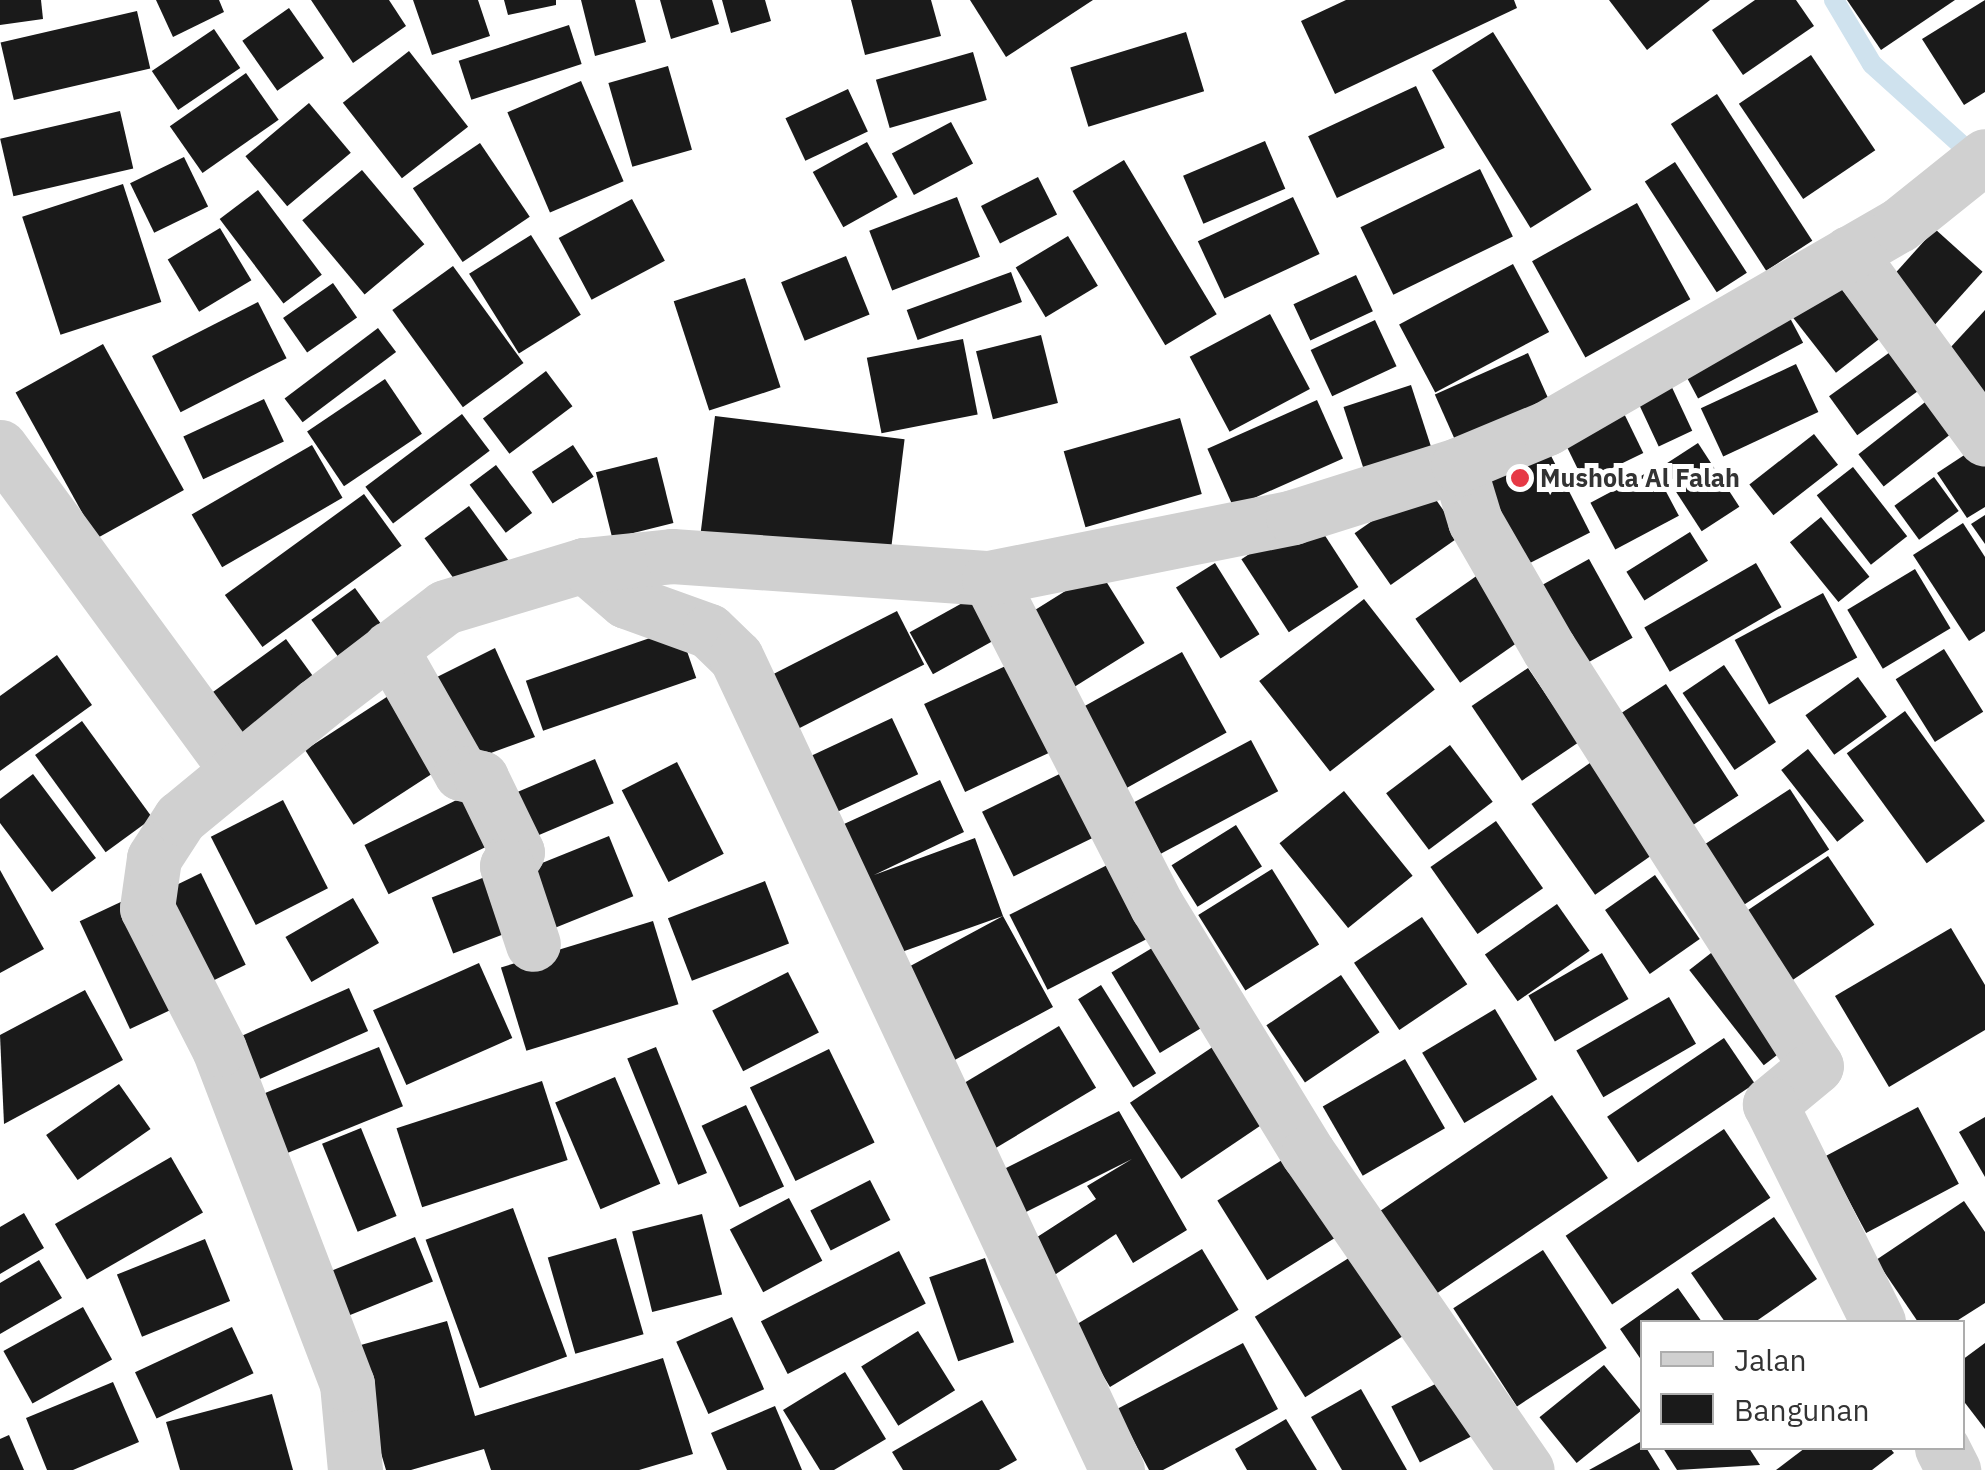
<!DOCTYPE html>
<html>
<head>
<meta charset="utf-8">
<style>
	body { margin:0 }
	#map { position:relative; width:1985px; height:1470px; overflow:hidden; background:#fff; font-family:"IBM Plex Sans",sans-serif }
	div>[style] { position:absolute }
	.stream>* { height:20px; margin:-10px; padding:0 10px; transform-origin:10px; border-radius:10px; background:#cfe2ee }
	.building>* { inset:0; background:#1a1a1a; transform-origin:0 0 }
	.minor>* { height:55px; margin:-27.5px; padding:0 27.5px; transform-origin:27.5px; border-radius:27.5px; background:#d0d0d0 }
	.dots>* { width:28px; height:28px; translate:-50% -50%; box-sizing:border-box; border:5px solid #fff; border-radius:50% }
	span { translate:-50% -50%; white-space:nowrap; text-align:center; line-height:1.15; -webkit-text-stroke:10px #fff; paint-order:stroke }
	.poi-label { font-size:25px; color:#333; font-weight:700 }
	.left { translate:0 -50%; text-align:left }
	.legend { position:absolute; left:1640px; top:1320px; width:325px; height:130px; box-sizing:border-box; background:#fff; border:2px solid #adadad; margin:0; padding:12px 18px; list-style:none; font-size:30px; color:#333 }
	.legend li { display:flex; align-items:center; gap:20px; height:50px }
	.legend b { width:50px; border:2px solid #adadad }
</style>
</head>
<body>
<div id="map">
	<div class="stream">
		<div style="left:1834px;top:0;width:74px;rotate:59.3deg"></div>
		<div style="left:1872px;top:64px;width:140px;rotate:42.1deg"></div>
	</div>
	<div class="building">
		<div style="clip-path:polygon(0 0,41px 0,43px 19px,0 25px)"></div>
		<div style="clip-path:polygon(156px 0,219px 0,224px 12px,173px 37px)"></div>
		<div style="clip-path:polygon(311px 0,389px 0,406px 26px,353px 63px)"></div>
		<div style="clip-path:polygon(413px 0,478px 0,490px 36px,432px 55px)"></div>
		<div style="clip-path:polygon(504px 0,556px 0,556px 5px,508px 15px)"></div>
		<div style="clip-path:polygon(581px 0,635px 0,646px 42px,595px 56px)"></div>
		<div style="clip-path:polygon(660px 0,712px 0,719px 24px,671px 39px)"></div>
		<div style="clip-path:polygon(722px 0,765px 0,771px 21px,731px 33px)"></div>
		<div style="clip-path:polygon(851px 0,931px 0,941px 36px,865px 55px)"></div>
		<div style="clip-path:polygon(970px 0,1093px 0,1006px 57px)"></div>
		<div style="clip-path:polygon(1346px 0,1514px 0,1517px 8px,1335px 94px,1301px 21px)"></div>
		<div style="clip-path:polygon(1609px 0,1710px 0,1647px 50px)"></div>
		<div style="clip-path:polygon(1755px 0,1796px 0,1814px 26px,1743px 75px,1712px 30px)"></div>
		<div style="clip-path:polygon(1847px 0,1955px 0,1881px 50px)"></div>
		<div style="clip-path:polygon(1985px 0,1985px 92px,1964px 105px,1922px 39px)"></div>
		<div style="left:289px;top:8px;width:61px;height:57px;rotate:55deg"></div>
		<div style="left:137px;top:11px;width:59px;height:140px;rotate:77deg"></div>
		<div style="left:569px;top:25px;width:41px;height:116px;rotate:72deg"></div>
		<div style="left:214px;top:29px;width:47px;height:75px;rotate:56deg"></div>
		<div style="left:1186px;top:32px;width:62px;height:121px;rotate:73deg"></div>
		<div style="left:1493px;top:32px;width:186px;height:72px;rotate:58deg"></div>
		<div style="left:409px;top:51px;width:96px;height:84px;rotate:52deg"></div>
		<div style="left:973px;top:52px;width:50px;height:101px;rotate:74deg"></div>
		<div style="left:1811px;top:55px;width:115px;height:87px;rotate:56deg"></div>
		<div style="left:668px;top:66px;width:87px;height:62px;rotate:74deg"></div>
		<div style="left:246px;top:73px;width:57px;height:93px;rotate:55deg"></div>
		<div style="left:581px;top:81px;width:109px;height:80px;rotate:67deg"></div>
		<div style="left:1416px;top:86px;width:68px;height:119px;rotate:65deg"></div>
		<div style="left:848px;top:89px;width:47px;height:69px;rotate:65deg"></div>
		<div style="left:1717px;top:94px;width:175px;height:55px;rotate:57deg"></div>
		<div style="left:309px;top:103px;width:65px;height:83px;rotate:50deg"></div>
		<div style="left:120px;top:111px;width:59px;height:123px;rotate:77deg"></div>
		<div style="left:951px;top:122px;width:47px;height:67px;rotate:62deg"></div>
		<div style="left:1265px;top:141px;width:52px;height:89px;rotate:67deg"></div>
		<div style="left:867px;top:142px;width:63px;height:62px;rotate:61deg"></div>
		<div style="left:480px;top:143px;width:89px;height:81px;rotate:56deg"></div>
		<div style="left:184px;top:157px;width:55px;height:60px;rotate:64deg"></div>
		<div style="left:1124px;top:160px;width:180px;height:60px;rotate:59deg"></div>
		<div style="left:1675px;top:162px;width:132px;height:36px;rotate:57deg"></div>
		<div style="left:1480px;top:169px;width:75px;height:133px;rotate:64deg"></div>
		<div style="left:362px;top:170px;width:97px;height:78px;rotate:50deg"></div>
		<div style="left:1038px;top:177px;width:42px;height:64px;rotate:63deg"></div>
		<div style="left:123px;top:184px;width:124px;height:106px;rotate:72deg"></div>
		<div style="left:258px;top:190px;width:106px;height:48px;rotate:53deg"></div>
		<div style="left:957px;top:197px;width:64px;height:94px;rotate:69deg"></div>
		<div style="left:1293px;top:197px;width:63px;height:105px;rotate:65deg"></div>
		<div style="left:632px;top:199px;width:70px;height:83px;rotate:62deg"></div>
		<div style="left:1637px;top:203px;width:110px;height:120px;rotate:61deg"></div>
		<div style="left:220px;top:228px;width:61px;height:61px;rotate:59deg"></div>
		<div style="left:1935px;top:229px;width:64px;height:81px;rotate:42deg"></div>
		<div style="left:531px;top:235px;width:94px;height:73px;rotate:58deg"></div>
		<div style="left:1068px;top:236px;width:58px;height:61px;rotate:59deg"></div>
		<div style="left:846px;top:256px;width:63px;height:70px;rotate:68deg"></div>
		<div style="left:1513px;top:264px;width:77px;height:129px;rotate:62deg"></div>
		<div style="left:453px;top:266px;width:120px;height:75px;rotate:54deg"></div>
		<div style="left:1011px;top:272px;width:32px;height:111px;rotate:70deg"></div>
		<div style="left:1356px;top:275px;width:40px;height:69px;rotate:65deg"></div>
		<div style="left:745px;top:278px;width:115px;height:75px;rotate:72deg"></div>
		<div style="left:333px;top:283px;width:42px;height:61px;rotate:55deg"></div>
		<div style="left:1837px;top:283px;width:70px;height:56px;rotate:52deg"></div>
		<div style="left:258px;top:302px;width:63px;height:119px;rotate:63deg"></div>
		<div style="left:1782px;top:303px;width:45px;height:119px;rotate:62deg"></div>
		<div style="clip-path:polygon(1985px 310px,1985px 406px,1938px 361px)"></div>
		<div style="left:1270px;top:314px;width:85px;height:91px;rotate:62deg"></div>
		<div style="left:1375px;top:320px;width:51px;height:71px;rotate:65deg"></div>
		<div style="left:378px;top:328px;width:30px;height:117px;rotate:53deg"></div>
		<div style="left:1041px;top:335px;width:70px;height:67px;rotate:76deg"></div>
		<div style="left:963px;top:339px;width:77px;height:98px;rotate:79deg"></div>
		<div style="left:103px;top:344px;width:167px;height:100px;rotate:61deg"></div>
		<div style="left:1897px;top:347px;width:48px;height:84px;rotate:54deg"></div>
		<div style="left:1528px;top:353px;width:56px;height:102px;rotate:66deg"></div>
		<div style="left:1796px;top:364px;width:53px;height:105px;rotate:65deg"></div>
		<div style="left:546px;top:371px;width:44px;height:79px;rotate:53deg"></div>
		<div style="left:385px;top:379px;width:66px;height:94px;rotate:56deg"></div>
		<div style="left:1669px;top:381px;width:55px;height:37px;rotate:65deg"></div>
		<div style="left:1411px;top:385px;width:78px;height:71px;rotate:72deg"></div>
		<div style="left:1938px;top:392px;width:41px;height:101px;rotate:52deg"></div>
		<div style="left:264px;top:399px;width:47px;height:89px;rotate:65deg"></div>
		<div style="left:1617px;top:399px;width:60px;height:66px;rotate:64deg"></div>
		<div style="left:1317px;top:400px;width:64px;height:120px;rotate:66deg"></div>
		<div style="left:462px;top:414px;width:46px;height:121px;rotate:53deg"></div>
		<div style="left:715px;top:416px;width:191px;height:122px;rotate:7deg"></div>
		<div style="left:1180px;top:418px;width:79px;height:121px;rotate:74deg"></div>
		<div style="left:1814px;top:434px;width:39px;height:82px;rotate:52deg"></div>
		<div style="left:1698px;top:443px;width:76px;height:45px;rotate:57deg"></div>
		<div style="left:312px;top:445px;width:61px;height:139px;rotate:60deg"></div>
		<div style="left:573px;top:445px;width:38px;height:49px;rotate:57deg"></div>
		<div style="left:1546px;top:446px;width:97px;height:76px;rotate:63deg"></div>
		<div style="clip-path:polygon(1978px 446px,1985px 455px,1985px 507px,1967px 518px,1937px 473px)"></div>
		<div style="left:657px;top:457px;width:68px;height:63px;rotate:76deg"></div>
		<div style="left:496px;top:465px;width:60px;height:33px;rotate:53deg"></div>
		<div style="left:1853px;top:467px;width:88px;height:46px;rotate:52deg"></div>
		<div style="left:1654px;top:469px;width:53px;height:72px;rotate:62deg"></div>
		<div style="left:1934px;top:477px;width:42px;height:49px;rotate:54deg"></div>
		<div style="left:1425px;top:484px;width:63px;height:86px;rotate:55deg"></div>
		<div style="left:364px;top:494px;width:64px;height:172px;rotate:54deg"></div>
		<div style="left:469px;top:506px;width:67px;height:55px;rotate:54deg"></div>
		<div style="left:1311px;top:514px;width:87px;height:83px;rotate:57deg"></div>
		<div style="clip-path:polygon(1985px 515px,1985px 544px,1971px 524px)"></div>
		<div style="left:1821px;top:517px;width:77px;height:40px;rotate:51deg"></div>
		<div style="clip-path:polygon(1963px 523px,1985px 557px,1985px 631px,1969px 641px,1913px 555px)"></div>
		<div style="left:1690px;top:532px;width:34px;height:75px;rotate:58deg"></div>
		<div style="left:1589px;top:559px;width:90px;height:67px;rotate:61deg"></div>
		<div style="left:1215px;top:563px;width:84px;height:46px;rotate:58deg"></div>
		<div style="left:1756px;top:563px;width:51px;height:129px;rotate:60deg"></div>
		<div style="left:1915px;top:569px;width:69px;height:79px;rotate:59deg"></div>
		<div style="left:1099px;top:570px;width:86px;height:84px;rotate:58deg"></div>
		<div style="left:1485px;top:570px;width:78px;height:85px;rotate:55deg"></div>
		<div style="left:355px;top:588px;width:49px;height:54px;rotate:54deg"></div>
		<div style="left:984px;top:591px;width:48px;height:85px;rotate:61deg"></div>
		<div style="left:1823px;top:593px;width:73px;height:100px;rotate:62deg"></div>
		<div style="left:1364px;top:599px;width:115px;height:133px;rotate:52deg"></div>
		<div style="left:897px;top:611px;width:60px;height:148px;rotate:63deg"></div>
		<div style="left:679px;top:628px;width:53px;height:162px;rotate:71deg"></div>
		<div style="left:286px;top:639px;width:51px;height:95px;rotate:54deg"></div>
		<div style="clip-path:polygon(495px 648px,535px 737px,466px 762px,425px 683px)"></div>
		<div style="left:1944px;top:649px;width:74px;height:57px;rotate:58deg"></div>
		<div style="left:1182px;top:652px;width:92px;height:121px;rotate:61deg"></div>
		<div style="clip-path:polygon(57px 655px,92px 705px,0 771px,0 696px)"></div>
		<div style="left:1012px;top:663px;width:97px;height:97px;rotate:65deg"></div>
		<div style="left:1724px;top:665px;width:93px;height:50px;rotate:56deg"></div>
		<div style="left:1528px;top:668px;width:90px;height:68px;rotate:56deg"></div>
		<div style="left:1858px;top:677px;width:49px;height:65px;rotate:54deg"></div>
		<div style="left:1666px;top:684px;width:133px;height:67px;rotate:57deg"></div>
		<div style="left:399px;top:689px;width:89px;height:112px;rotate:57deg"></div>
		<div style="left:1905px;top:711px;width:136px;height:72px;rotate:54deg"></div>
		<div style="left:892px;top:718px;width:62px;height:92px;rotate:65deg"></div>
		<div style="left:82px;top:721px;width:120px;height:58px;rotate:54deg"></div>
		<div style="left:1251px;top:740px;width:58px;height:133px;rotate:62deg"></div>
		<div style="left:1450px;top:745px;width:71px;height:80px;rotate:53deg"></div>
		<div style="left:1808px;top:749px;width:91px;height:34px;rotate:52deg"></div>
		<div style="left:1597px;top:758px;width:111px;height:80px;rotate:55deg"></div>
		<div style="left:595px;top:759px;width:48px;height:101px;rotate:67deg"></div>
		<div style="left:677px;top:762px;width:103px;height:62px;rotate:63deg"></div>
		<div style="left:1080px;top:764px;width:72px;height:109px;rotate:64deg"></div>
		<div style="clip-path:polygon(33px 774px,96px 858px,52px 892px,0 823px,0 799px)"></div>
		<div style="clip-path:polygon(940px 780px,964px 832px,874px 875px,975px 838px,1003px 916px,1053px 1007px,951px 1062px,901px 971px,1003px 916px,896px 954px,844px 824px)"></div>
		<div style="left:1790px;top:789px;width:72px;height:108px;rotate:57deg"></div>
		<div style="left:475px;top:791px;width:55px;height:123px;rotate:64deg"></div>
		<div style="left:1344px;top:791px;width:109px;height:83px;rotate:51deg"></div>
		<div style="left:283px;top:800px;width:99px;height:81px;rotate:63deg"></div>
		<div style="left:1496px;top:821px;width:82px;height:80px;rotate:55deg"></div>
		<div style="left:1236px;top:825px;width:49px;height:76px;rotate:58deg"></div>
		<div style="left:609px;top:836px;width:65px;height:103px;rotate:68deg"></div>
		<div style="left:1828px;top:856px;width:83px;height:104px;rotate:56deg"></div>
		<div style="left:1119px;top:859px;width:84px;height:123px;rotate:63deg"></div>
		<div style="left:1272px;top:869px;width:89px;height:87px;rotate:58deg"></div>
		<div style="clip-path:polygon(0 870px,44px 949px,0 973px)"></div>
		<div style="left:498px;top:872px;width:60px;height:71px;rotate:69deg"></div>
		<div style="left:201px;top:873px;width:102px;height:40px;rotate:64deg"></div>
		<div style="left:1655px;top:875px;width:78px;height:61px;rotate:55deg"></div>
		<div style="left:765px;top:881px;width:67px;height:104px;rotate:69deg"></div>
		<div style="left:353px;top:898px;width:52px;height:78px;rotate:60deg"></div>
		<div style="left:125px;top:900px;width:119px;height:50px;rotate:65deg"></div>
		<div style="left:1557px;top:904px;width:57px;height:88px;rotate:55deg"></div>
		<div style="left:1422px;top:917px;width:81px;height:82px;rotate:56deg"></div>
		<div style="left:653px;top:921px;width:87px;height:159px;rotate:73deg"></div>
		<div style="clip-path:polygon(1951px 928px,1985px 985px,1985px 1030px,1889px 1087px,1835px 996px)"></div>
		<div style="left:1162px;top:942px;width:94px;height:59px;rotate:59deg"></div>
		<div style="left:1720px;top:946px;width:121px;height:39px;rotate:52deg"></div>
		<div style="left:1602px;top:953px;width:53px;height:85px;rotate:60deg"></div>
		<div style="left:479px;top:963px;width:82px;height:116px;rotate:66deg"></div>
		<div style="left:788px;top:972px;width:68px;height:85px;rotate:63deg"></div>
		<div style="left:1341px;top:975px;width:69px;height:90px;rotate:56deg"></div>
		<div style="left:1101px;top:985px;width:104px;height:27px;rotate:58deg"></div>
		<div style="left:349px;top:988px;width:47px;height:124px;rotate:66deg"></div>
		<div style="clip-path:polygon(85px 990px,123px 1060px,4px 1124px,0 1035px)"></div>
		<div style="left:1669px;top:997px;width:54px;height:107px;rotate:60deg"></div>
		<div style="left:1495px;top:1009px;width:82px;height:85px;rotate:59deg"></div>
		<div style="left:1059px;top:1026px;width:72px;height:118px;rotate:59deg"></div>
		<div style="left:1724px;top:1038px;width:55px;height:141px;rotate:56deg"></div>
		<div style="left:1217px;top:1044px;width:92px;height:105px;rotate:56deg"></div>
		<div style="left:379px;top:1047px;width:64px;height:138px;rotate:68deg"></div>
		<div style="left:656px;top:1047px;width:136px;height:31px;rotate:68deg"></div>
		<div style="left:829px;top:1049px;width:104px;height:88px;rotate:64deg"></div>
		<div style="left:1405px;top:1059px;width:80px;height:95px;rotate:60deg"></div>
		<div style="left:615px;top:1077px;width:116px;height:65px;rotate:67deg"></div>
		<div style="left:542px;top:1081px;width:83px;height:153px;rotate:72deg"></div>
		<div style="left:119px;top:1084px;width:55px;height:89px;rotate:55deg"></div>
		<div style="left:1552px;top:1095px;width:100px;height:207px;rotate:56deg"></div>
		<div style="left:746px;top:1105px;width:90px;height:49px;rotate:65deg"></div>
		<div style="left:1918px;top:1107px;width:87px;height:105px;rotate:62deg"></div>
		<div style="clip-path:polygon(1119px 1111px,1187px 1230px,1133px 1263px,1116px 1234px,1053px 1276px,1031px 1241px,1096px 1199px,1087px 1186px,1132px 1159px,1022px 1214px,1000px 1171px)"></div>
		<div style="clip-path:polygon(1985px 1117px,1985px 1177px,1959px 1132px)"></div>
		<div style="left:361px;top:1128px;width:95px;height:42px;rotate:68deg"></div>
		<div style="left:1724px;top:1129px;width:83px;height:191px;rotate:56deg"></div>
		<div style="left:1303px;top:1147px;width:94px;height:101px;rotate:58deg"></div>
		<div style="left:171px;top:1157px;width:64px;height:134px;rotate:60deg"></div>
		<div style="left:870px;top:1180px;width:45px;height:67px;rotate:63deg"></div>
		<div style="left:789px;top:1198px;width:71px;height:67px;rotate:62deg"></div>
		<div style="clip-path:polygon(1964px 1201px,1985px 1232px,1985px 1303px,1955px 1322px,1918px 1322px,1876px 1260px)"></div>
		<div style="left:513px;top:1208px;width:158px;height:93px;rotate:70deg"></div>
		<div style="clip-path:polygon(24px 1213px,44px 1248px,0 1274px,0 1227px)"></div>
		<div style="left:702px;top:1214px;width:83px;height:72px;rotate:76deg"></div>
		<div style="clip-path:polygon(1774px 1217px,1817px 1279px,1755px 1322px,1725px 1322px,1691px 1273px)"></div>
		<div style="left:415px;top:1237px;width:48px;height:108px;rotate:68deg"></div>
		<div style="left:616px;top:1238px;width:100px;height:71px;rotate:74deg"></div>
		<div style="left:205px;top:1239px;width:67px;height:95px;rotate:68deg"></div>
		<div style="left:1202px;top:1249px;width:71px;height:150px;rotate:59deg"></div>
		<div style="left:1543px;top:1250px;width:117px;height:107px;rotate:57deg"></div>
		<div style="left:899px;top:1251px;width:59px;height:155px;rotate:63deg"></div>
		<div style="left:1360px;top:1251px;width:95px;height:124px;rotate:58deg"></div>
		<div style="left:985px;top:1258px;width:89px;height:59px;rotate:71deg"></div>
		<div style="clip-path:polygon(39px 1260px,62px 1298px,0 1334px,0 1283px)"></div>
		<div style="clip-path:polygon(1678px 1288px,1702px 1322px,1642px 1322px,1642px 1361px,1620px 1329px)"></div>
		<div style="left:83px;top:1307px;width:60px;height:91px;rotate:61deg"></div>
		<div style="left:732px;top:1317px;width:79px;height:61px;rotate:66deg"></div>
		<div style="clip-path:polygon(447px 1321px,475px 1416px,663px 1358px,693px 1454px,639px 1470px,491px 1470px,484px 1449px,411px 1470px,386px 1470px,350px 1348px)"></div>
		<div style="left:232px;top:1327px;width:51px;height:107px;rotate:65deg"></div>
		<div style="left:918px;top:1331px;width:70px;height:67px;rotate:58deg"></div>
		<div style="clip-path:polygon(1243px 1343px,1278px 1409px,1163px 1470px,1149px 1470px,1117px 1409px)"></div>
		<div style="clip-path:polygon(1985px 1343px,1985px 1429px,1962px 1399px,1962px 1360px)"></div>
		<div style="left:1604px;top:1365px;width:59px;height:83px;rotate:51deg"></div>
		<div style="clip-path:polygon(845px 1372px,886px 1439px,834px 1470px,820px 1470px,783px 1410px)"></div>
		<div style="left:1451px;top:1376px;width:63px;height:67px;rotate:63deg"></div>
		<div style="clip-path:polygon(113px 1382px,139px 1442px,73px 1470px,47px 1470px,26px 1418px)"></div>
		<div style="clip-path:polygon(1361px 1389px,1407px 1470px,1342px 1470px,1311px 1417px)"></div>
		<div style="clip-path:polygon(272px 1394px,293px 1470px,180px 1470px,166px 1422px)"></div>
		<div style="clip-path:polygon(982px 1400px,1017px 1460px,999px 1470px,903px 1470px,892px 1452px)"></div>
		<div style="clip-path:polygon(775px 1406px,802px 1470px,727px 1470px,711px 1433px)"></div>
		<div style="clip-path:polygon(1286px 1419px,1317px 1470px,1247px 1470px,1235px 1449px)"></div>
		<div style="clip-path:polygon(9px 1435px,24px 1470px,0 1470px,0 1439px)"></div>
		<div style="clip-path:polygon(1642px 1441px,1660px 1470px,1589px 1470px)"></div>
		<div style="clip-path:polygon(1663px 1448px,1749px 1448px,1760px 1465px,1677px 1470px)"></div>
		<div style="clip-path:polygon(1805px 1448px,1890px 1448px,1894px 1453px,1872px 1470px,1776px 1470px)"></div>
	</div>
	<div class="minor">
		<div style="left:1849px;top:253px;width:230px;rotate:53.8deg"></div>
		<div style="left:0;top:447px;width:401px;rotate:53.8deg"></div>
		<div style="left:1458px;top:465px;width:59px;rotate:73.1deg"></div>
		<div style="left:1475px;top:521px;width:148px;rotate:60deg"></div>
		<div style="left:1549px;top:649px;width:495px;rotate:57.4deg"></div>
		<div style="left:1816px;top:1066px;width:60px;rotate:140.4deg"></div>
		<div style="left:1770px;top:1104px;width:243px;rotate:63.6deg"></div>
		<div style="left:584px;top:565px;width:55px;rotate:40.6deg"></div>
		<div style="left:626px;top:601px;width:88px;rotate:19.9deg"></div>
		<div style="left:709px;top:631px;width:37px;rotate:44deg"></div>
		<div style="left:736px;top:657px;width:898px;rotate:64.89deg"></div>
		<div style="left:989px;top:578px;width:369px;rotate:62.9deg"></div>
		<div style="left:1157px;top:906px;width:289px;rotate:58.6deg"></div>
		<div style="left:1308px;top:1153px;width:385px;rotate:55.4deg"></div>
		<div style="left:390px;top:648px;width:144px;rotate:60.4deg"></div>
		<div style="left:461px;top:773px;width:21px;rotate:14deg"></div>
		<div style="left:481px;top:778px;width:82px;rotate:64.1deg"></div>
		<div style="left:517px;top:852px;width:17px;rotate:126deg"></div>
		<div style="left:507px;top:866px;width:82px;rotate:71.6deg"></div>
		<div style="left:1942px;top:1448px;width:25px;rotate:63deg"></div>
		<div style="left:355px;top:1470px;width:86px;rotate:-95.3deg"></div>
		<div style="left:347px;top:1384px;width:359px;rotate:-110.9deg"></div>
		<div style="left:219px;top:1049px;width:158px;rotate:-117.1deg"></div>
		<div style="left:147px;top:908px;width:50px;rotate:-82deg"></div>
		<div style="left:154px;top:858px;width:48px;rotate:-57deg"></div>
		<div style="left:180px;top:818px;width:178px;rotate:-39.5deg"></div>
		<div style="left:317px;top:705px;width:161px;rotate:-37.4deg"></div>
		<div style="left:445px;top:607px;width:145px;rotate:-16.8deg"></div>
		<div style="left:584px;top:565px;width:88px;rotate:-5.8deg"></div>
		<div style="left:672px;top:556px;width:318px;rotate:4deg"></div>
		<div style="left:989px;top:578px;width:310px;rotate:-11.3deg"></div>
		<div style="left:1293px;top:517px;width:173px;rotate:-17.5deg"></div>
		<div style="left:1458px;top:465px;width:96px;rotate:-22.6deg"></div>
		<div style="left:1547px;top:428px;width:406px;rotate:-30deg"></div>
		<div style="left:1899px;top:225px;width:110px;rotate:-38.7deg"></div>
	</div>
	<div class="dots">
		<div style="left:1520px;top:478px;background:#e63946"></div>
	</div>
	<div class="poi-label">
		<span class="left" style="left:1540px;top:478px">Mushola Al Falah</span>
	</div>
	<ul class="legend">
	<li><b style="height:12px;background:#d0d0d0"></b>Jalan</li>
	<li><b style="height:28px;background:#1a1a1a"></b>Bangunan</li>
	</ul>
</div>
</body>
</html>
